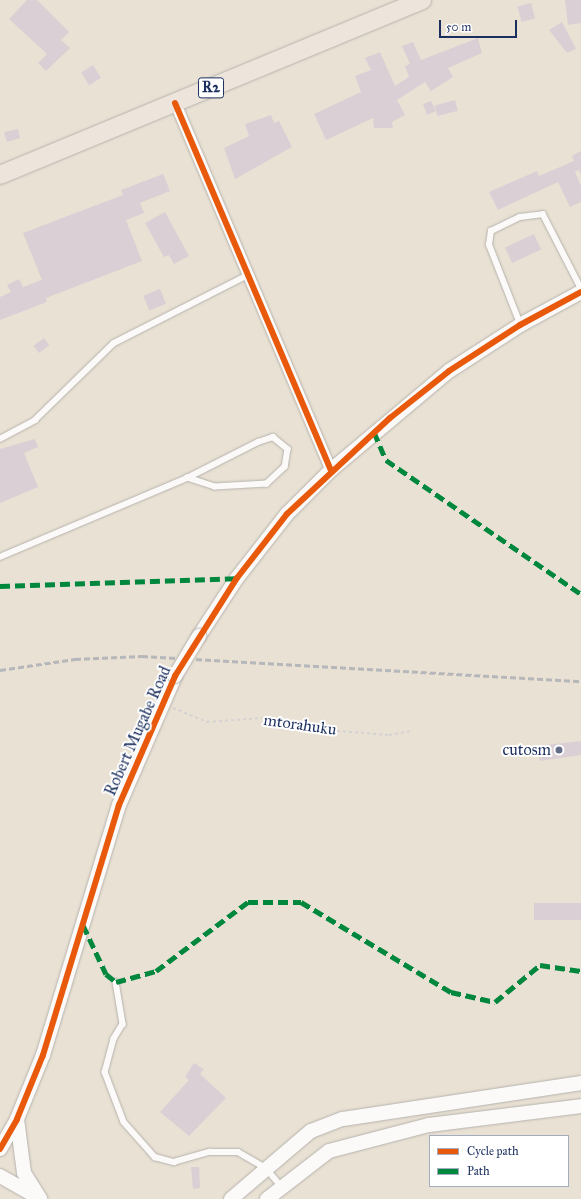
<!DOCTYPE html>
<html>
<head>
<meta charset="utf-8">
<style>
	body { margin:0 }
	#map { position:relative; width:581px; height:1199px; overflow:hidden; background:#e9e1d3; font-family:"IM FELL Great Primer",serif }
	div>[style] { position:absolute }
	.building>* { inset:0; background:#dbcfd6; transform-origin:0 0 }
	.path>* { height:2px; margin-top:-1px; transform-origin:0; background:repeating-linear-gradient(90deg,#d5d3d2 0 3px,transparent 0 6px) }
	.roads { filter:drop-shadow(0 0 1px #b5b2ae) drop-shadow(0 0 1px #b5b2ae) }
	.service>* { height:5.5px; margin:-2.75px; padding:0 2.75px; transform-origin:2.75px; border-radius:2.75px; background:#fcfaf8 }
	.minor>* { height:11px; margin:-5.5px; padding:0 5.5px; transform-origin:5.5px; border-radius:5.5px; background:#fcfaf8 }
	.tertiary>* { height:14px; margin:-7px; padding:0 7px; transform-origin:7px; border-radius:7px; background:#fcfaf8 }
	.trunk>* { height:18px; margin:-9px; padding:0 9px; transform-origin:9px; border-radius:9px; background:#ede5dc }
	.rail>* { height:3px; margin-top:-1.5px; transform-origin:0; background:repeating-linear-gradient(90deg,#b6b7ba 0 6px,transparent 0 9px) }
	.bridges { filter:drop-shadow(0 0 1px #b5b2ae) drop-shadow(0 0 1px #b5b2ae) }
	.tertiary-bridge>* { height:14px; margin:-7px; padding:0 7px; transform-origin:7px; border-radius:7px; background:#fcfaf8 }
	.quiet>* { height:5px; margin-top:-2.5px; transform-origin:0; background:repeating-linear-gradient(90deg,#00873e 0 10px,transparent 0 15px) }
	.cycleway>* { height:6px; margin:-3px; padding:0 3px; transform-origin:3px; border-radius:3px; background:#e8590c }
	.dots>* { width:11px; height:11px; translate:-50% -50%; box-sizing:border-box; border:2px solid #fff; border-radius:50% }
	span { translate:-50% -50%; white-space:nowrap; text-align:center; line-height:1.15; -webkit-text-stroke:4px #fff; paint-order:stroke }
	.shield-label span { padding:1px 3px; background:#fff; border:1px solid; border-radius:3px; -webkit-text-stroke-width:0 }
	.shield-label { font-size:15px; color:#1b2f5e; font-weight:700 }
	.street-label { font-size:16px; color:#1b2f5e }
	.poi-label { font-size:16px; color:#1b2f5e }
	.right { translate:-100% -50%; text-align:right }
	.legend { position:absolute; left:429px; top:1135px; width:140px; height:52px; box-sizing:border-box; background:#fff; border:1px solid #a4acbf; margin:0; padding:5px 7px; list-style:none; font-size:12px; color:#1b2f5e }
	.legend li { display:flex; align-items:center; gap:8px; height:20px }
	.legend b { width:20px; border:1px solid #a4acbf }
	.scale { position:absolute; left:439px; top:20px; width:78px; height:18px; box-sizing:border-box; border:2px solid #1b2f5e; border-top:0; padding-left:5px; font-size:12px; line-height:14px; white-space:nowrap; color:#1b2f5e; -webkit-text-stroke:3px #fff; paint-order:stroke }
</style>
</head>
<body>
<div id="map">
	<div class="building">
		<div style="clip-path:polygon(27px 0,37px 0,69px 32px,61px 40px,70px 48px,46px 71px,38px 63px,47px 54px,9px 19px)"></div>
		<div style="clip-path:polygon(565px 0,581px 0,581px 23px,568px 25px)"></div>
		<div style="left:531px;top:3px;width:16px;height:14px;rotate:75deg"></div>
		<div style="clip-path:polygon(562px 22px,576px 49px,567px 53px,549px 30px)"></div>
		<div style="clip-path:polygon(478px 38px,482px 53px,448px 68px,453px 77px,431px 91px,425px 82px,397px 100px,405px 115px,392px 122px,393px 128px,374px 128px,373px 118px,326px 140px,314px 114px,361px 92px,355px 76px,371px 70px,365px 58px,380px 52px,395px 86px,409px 77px,405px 66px,410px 64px,402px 46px,413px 42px,421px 60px)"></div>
		<div style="left:93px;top:65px;width:15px;height:14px;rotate:58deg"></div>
		<div style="left:455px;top:100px;width:11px;height:21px;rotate:75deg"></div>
		<div style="clip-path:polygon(431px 101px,436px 111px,427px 115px,423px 104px)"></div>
		<div style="clip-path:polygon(271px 115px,274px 123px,279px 121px,292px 147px,235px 179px,224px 148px,249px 136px,245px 124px)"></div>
		<div style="clip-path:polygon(18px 129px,20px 138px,7px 142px,4px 132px)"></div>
		<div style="clip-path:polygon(581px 151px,581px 175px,579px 170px,575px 172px,581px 186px,581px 202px,570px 207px,558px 182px,498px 210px,489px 192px,537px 171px,539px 176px,574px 161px,572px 156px)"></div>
		<div style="clip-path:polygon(163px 174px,170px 191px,140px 203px,144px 213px,126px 220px,142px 261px,46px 298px,47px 302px,0 320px,0 297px,11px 292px,7px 285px,19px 279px,23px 287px,42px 280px,23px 233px,123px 195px,121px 190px)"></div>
		<div style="clip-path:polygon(165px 212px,189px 256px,174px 264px,169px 255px,164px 257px,145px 223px)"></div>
		<div style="left:534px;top:234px;width:17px;height:32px;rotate:65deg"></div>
		<div style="left:160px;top:289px;width:16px;height:18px;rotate:68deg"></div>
		<div style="left:44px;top:338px;width:9px;height:13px;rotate:54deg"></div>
		<div style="clip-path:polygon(35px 439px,38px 447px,24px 453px,38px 487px,0 503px,0 449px)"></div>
		<div style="clip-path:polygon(581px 741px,581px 755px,540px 761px,536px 746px)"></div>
		<div style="left:581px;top:903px;width:17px;height:47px;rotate:90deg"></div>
		<div style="clip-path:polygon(194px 1063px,204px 1069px,200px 1074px,226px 1098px,189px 1136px,160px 1112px,189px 1080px,185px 1077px)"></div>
		<div style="clip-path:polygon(191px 1167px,199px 1167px,200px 1188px,193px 1189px)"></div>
	</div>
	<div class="path">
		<div style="left:173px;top:708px;width:37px;rotate:22deg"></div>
		<div style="left:207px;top:722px;width:54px;rotate:-4.2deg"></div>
		<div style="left:261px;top:718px;width:65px;rotate:10.6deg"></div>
		<div style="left:325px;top:730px;width:64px;rotate:4.5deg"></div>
		<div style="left:389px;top:735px;width:23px;rotate:-10deg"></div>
	</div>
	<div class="roads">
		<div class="service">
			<div style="left:520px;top:324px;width:85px;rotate:-111.4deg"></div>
			<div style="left:489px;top:245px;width:14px;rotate:-82deg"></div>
			<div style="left:491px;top:231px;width:32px;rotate:-26deg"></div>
			<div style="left:520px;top:217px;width:23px;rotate:-7deg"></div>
			<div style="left:543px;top:214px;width:83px;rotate:62.8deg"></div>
			<div style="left:0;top:439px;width:40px;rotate:-28deg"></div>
			<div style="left:35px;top:420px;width:110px;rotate:-44.3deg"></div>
			<div style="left:114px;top:343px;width:150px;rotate:-26.9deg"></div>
			<div style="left:0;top:557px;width:203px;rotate:-22.9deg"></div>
			<div style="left:187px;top:478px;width:80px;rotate:-26.9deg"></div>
			<div style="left:258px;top:442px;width:16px;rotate:-18deg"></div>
			<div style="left:273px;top:437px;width:19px;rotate:39deg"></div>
			<div style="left:288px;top:449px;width:18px;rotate:99deg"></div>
			<div style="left:285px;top:467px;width:25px;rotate:137deg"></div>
			<div style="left:267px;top:484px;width:52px;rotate:176.7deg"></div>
			<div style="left:215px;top:487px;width:29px;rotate:-162deg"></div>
			<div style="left:116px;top:982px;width:43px;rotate:80.5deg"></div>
			<div style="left:123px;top:1024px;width:17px;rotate:121deg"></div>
			<div style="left:114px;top:1039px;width:34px;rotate:105deg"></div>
			<div style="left:105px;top:1072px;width:53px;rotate:69.2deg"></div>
			<div style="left:124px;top:1122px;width:47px;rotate:48.5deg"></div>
			<div style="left:155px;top:1157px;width:20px;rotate:15deg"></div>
			<div style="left:174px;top:1162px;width:37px;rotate:-16deg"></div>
			<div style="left:210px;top:1152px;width:28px"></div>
			<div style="left:238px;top:1152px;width:32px;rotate:30deg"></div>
			<div style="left:266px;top:1168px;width:23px;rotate:50deg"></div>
		</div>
		<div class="minor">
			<div style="left:175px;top:103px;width:399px;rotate:67deg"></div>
		</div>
		<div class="tertiary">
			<div style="left:199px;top:636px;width:69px;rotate:-56.8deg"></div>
			<div style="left:237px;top:578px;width:81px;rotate:-52deg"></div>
			<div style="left:287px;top:514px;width:62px;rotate:-45deg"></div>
			<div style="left:331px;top:470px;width:154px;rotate:-40deg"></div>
			<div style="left:449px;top:371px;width:85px;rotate:-32.9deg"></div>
			<div style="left:520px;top:325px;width:69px;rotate:-28.4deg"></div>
			<div style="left:17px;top:1119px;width:54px;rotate:82.6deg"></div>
			<div style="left:24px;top:1173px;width:31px;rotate:58deg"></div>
			<div style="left:0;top:1149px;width:34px;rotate:-60deg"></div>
			<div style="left:17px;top:1119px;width:69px;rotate:-67.9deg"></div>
			<div style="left:43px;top:1055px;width:261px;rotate:-73.1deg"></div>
			<div style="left:119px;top:805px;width:141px;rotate:-66.5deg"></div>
			<div style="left:0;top:1176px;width:45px;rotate:29.4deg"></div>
			<div style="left:231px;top:1199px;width:105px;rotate:-40.4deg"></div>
			<div style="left:311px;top:1131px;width:34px;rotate:-21deg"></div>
			<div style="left:343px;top:1119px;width:241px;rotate:-8.6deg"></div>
			<div style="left:267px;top:1199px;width:78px;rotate:-37.7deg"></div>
			<div style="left:329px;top:1151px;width:103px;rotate:-14.6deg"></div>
			<div style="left:429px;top:1125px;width:153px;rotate:-7.1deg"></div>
		</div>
		<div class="trunk">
			<div style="left:0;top:175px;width:457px;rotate:-22.5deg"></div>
		</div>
	</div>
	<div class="rail">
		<div style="left:0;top:670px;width:76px;rotate:-8.3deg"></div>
		<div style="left:75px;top:659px;width:67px;rotate:-2.6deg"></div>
		<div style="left:142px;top:656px;width:440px;rotate:3.3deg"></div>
	</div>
	<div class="bridges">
		<div class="tertiary-bridge">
			<div style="left:175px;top:676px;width:47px;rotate:-59deg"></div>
		</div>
	</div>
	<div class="quiet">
		<div style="left:374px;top:432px;width:30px;rotate:67deg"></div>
		<div style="left:386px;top:460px;width:237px;rotate:34.5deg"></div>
		<div style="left:0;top:586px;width:237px;rotate:-1.9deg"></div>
		<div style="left:83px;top:925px;width:54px;rotate:64.9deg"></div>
		<div style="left:106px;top:974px;width:13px;rotate:39deg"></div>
		<div style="left:116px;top:982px;width:41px;rotate:-15.4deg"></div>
		<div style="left:156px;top:971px;width:115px;rotate:-36.9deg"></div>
		<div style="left:248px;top:902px;width:53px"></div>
		<div style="left:301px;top:902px;width:175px;rotate:31deg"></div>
		<div style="left:451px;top:992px;width:45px;rotate:12.8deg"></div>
		<div style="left:495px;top:1002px;width:58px;rotate:-39.4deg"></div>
		<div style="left:540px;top:965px;width:41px;rotate:8.3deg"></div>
	</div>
	<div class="cycleway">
		<div style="left:175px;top:103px;width:399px;rotate:67deg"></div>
		<div style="left:0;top:1149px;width:34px;rotate:-60deg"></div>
		<div style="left:17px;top:1119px;width:69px;rotate:-67.9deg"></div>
		<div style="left:43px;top:1055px;width:261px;rotate:-73.1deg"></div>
		<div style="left:119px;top:805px;width:141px;rotate:-66.5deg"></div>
		<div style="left:175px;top:676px;width:116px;rotate:-57.7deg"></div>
		<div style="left:237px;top:578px;width:81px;rotate:-52deg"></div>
		<div style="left:287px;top:514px;width:141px;rotate:-43deg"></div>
		<div style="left:390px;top:418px;width:75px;rotate:-38.5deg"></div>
		<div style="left:449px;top:371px;width:85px;rotate:-32.9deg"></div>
		<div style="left:520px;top:325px;width:69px;rotate:-28.4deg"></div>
	</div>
	<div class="dots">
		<div style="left:559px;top:750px;background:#636d87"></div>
	</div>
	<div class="shield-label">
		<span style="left:211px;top:88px">R2</span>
	</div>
	<div class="street-label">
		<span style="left:300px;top:725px;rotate:8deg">mtorahuku</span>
		<span style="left:138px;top:731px;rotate:-66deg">Robert Mugabe Road</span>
	</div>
	<div class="poi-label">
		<span class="right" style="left:551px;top:750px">cutosm</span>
	</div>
	<ul class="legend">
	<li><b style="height:5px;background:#e8590c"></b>Cycle path</li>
	<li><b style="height:5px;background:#00873e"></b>Path</li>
	</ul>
	<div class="scale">50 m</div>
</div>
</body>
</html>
